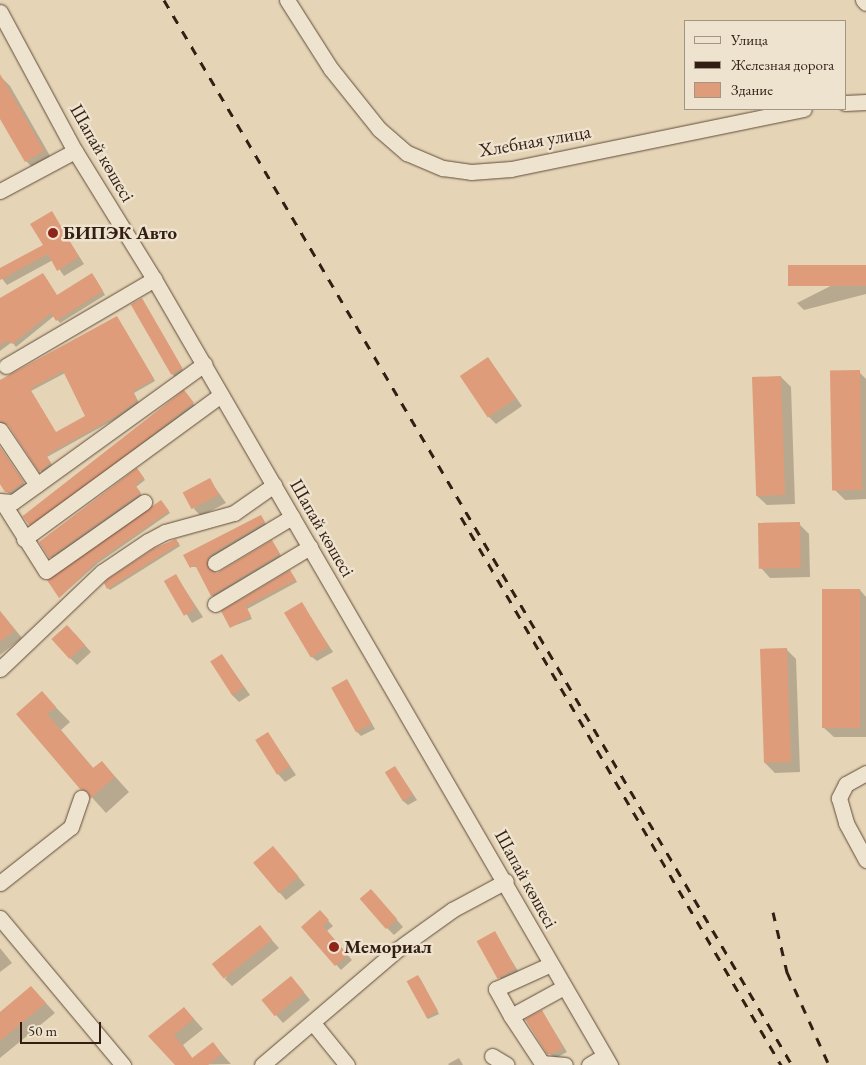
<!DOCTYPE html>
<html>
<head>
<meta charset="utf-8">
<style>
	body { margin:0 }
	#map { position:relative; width:866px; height:1065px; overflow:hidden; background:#e5d4b5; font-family:"EB Garamond",serif }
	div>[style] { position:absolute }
	.shadow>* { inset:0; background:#0003 }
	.building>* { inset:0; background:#de9c7a; transform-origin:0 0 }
	.roads { filter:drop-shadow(0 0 1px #604c3c) drop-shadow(0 0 1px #604c3c) }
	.minor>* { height:15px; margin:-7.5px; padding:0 7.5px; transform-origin:7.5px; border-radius:7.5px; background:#eee3cf }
	.rail>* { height:3px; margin-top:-1.5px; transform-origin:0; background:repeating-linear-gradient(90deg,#331e14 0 9px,transparent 0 18px) }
	.dots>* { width:14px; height:14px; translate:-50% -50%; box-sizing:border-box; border:2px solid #eee3cf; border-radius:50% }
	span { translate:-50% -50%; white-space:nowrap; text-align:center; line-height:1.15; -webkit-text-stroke:5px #eee3cf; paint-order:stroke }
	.street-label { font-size:19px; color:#331e14 }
	.poi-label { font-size:19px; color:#331e14; font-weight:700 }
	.left { translate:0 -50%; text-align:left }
	.legend { position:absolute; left:684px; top:20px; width:162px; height:90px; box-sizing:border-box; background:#eee3cf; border:1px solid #a39484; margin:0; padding:6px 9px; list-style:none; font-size:15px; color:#331e14 }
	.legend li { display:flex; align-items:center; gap:10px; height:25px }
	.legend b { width:25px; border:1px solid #a39484 }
	.scale { position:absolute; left:20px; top:1022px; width:81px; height:22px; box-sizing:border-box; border:2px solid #331e14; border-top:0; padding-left:6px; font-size:15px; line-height:18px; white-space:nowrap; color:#331e14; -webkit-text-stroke:4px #eee3cf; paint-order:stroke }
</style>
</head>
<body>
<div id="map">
	<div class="shadow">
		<div style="clip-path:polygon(0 76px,10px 86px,53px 161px,36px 171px,26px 161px,0 116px)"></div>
		<div style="clip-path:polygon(51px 212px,84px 264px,64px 276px,53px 260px,7px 285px,0 276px,0 269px,45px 245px)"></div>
		<div style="clip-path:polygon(866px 268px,866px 294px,804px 310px,797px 303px)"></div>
		<div style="clip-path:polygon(43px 274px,57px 296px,95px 278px,105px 295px,60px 323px,54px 316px,16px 347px,12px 342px,0 351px,0 300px)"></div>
		<div style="clip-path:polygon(143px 302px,183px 370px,175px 377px,173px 375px)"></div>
		<div style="clip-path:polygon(evenodd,117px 317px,155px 381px,134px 393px,139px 403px,117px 418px,47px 457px,52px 465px,42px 473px,10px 425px,0 423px,0 381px,117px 317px,65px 373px,86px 417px,56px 433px,31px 391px,65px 373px)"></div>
		<div style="clip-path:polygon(488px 358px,522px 406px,496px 424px,489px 417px)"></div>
		<div style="clip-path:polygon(859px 372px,866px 379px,866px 499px,845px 500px,835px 490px)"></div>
		<div style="clip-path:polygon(781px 377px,791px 387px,795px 504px,767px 505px,757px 496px)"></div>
		<div style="clip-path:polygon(186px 393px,195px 406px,31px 526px,29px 524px)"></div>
		<div style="clip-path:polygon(0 448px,25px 485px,13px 494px,8px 493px,0 481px)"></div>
		<div style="clip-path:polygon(139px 471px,145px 480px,136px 487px,142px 496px,52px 559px,50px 557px)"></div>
		<div style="clip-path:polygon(209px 479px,226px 503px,201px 516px,194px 509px)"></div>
		<div style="clip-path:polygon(163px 503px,170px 513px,98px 563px,60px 597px,48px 581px)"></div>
		<div style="clip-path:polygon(262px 518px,266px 525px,212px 557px,208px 570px,217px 574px,274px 544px,281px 556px,213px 597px,197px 567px,191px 567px)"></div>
		<div style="clip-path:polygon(799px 524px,809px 534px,810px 577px,770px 578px,761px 568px)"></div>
		<div style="clip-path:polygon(178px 542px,180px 546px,110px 590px,108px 588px)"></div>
		<div style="clip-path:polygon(290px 571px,297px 582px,247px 609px,252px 619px,231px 627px,223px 612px)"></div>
		<div style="clip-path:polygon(176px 576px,203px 617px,192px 623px,166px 581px)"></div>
		<div style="clip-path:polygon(860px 590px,866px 597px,866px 737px,834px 737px,824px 728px)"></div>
		<div style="clip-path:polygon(301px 603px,333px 652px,317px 661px,312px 657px)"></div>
		<div style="clip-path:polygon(0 611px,22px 638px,0 655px)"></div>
		<div style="clip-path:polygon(74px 633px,91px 652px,77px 665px,70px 658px)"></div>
		<div style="clip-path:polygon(786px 649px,796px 659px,800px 772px,775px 773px,765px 763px)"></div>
		<div style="clip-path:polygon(222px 655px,250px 695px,239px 702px,232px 695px)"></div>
		<div style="clip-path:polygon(347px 681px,375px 729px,361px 736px,357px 732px)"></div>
		<div style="clip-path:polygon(42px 693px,70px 722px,61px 730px,94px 769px,102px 762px,129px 792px,106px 813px,17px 714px)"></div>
		<div style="clip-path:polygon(268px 733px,296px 775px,285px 782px,278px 774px)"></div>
		<div style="clip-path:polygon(395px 767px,417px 800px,408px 805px,403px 801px)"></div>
		<div style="clip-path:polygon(280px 855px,305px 885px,286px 900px,255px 864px)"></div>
		<div style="clip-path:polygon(378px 898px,403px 927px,394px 935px,387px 928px)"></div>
		<div style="clip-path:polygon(320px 912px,333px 926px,327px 931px,352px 960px,341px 970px,302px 927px)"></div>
		<div style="clip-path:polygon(260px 927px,279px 948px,232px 986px,225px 979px)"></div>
		<div style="clip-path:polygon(494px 933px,520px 974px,504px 982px,499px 977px)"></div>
		<div style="clip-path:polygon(0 948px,12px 963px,0 972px)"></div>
		<div style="clip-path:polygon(420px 978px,439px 1014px,428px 1019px,426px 1017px)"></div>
		<div style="clip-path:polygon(298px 985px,310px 1000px,283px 1023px,263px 1000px)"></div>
		<div style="clip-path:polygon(31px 987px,55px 1013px,0 1058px,0 1013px)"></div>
		<div style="clip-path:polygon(184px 1008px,203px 1029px,183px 1045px,193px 1059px,213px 1044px,231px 1064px,176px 1065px,149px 1036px)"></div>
		<div style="clip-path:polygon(542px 1011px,567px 1052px,556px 1058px,548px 1053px)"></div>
		<div style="clip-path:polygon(459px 1058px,463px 1065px,449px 1065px,448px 1064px)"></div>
	</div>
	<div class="building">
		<div style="clip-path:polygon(0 74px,44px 151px,25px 162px,0 119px)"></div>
		<div style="clip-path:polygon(52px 211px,79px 257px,57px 271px,48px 254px,0 280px,0 268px,43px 245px,30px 224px)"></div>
		<div style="left:866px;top:265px;width:21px;height:78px;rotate:90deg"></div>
		<div style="clip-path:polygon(43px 273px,57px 295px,92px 273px,103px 291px,56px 321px,51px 313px,12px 344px,8px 340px,0 345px,0 298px)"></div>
		<div style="left:142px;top:298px;width:81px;height:13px;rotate:60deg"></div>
		<div style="clip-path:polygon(evenodd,117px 316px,154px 379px,133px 391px,137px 401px,115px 417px,46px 455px,51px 463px,39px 472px,8px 425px,0 421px,0 380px,117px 316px,63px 371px,85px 416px,56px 432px,30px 389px,63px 371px)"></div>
		<div style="left:488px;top:357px;width:50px;height:34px;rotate:56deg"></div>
		<div style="left:860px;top:370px;width:120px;height:30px;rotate:89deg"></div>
		<div style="left:781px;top:376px;width:119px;height:29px;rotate:88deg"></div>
		<div style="left:184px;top:390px;width:16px;height:205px;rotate:52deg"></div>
		<div style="clip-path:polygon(0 447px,24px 482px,10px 492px,5px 492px,0 484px)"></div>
		<div style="clip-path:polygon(137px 468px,144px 478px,135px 485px,141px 493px,49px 558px,39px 542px)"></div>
		<div style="left:210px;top:478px;width:19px;height:31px;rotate:62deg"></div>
		<div style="clip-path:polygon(161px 500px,169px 511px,96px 562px,59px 598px,47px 580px)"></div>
		<div style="clip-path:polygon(261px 515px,265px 522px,210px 555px,207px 567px,217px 573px,272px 540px,280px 554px,211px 596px,195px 565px,190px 568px,183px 555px)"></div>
		<div style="left:800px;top:522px;width:46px;height:42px;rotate:89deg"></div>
		<div style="clip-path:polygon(176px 539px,179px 544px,107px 589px,104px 583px,108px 579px,153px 549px)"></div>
		<div style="clip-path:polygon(290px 570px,296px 580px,246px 606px,251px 616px,230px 628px,221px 611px)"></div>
		<div style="left:176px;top:574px;width:40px;height:14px;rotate:60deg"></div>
		<div style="left:860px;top:589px;width:139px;height:38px;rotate:90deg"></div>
		<div style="left:302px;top:602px;width:52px;height:21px;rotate:59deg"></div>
		<div style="clip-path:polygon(0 611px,15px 630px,0 642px)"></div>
		<div style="left:67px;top:625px;width:27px;height:21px;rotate:48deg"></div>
		<div style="left:787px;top:648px;width:114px;height:27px;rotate:88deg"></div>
		<div style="left:222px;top:654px;width:40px;height:14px;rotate:57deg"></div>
		<div style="left:347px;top:679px;width:51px;height:18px;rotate:61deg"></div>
		<div style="clip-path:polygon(42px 691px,56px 707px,47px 714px,93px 768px,102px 761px,115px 777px,90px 799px,88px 792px,80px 789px,16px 714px)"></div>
		<div style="left:268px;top:732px;width:41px;height:15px;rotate:58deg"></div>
		<div style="left:395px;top:766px;width:34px;height:12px;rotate:58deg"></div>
		<div style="left:273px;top:846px;width:40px;height:26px;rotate:50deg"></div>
		<div style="left:371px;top:889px;width:40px;height:15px;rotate:49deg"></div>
		<div style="clip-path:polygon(320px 910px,329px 920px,323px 926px,348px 955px,335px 966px,301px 927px)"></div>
		<div style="left:260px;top:925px;width:19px;height:62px;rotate:51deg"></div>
		<div style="left:495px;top:931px;width:43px;height:21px;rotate:61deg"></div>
		<div style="left:418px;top:975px;width:41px;height:13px;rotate:61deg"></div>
		<div style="left:291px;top:976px;width:21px;height:38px;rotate:51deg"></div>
		<div style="clip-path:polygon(31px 986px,46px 1003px,0 1041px,0 1012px)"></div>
		<div style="clip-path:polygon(184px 1007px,194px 1019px,174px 1035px,192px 1058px,213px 1042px,222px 1054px,208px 1065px,175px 1065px,148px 1036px)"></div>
		<div style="clip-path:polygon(542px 1010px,563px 1048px,551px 1054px,547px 1054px,525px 1019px)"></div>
	</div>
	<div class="roads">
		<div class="minor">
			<div style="left:287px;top:0;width:82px;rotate:57.5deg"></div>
			<div style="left:331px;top:69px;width:77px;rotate:51.3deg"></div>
			<div style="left:379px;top:129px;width:37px;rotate:41deg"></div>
			<div style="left:407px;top:153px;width:39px;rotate:23deg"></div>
			<div style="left:443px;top:168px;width:28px;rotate:8deg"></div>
			<div style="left:471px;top:172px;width:40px;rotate:-4.3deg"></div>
			<div style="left:511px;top:169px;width:299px;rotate:-11.6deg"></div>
			<div style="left:863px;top:0;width:4px;rotate:45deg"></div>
			<div style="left:0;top:12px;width:158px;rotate:61.7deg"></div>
			<div style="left:75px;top:151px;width:150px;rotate:58.3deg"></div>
			<div style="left:154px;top:279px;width:909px;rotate:59.88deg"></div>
			<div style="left:845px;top:103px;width:21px;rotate:-3deg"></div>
			<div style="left:0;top:191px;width:85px;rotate:-28.1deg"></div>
			<div style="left:6px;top:366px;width:172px;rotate:-30.4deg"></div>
			<div style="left:0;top:430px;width:66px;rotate:56.1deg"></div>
			<div style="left:0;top:501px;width:13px;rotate:4deg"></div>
			<div style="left:13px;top:502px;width:236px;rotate:-35.8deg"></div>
			<div style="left:3px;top:503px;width:80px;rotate:57.7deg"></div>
			<div style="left:46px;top:571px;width:120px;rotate:-35.1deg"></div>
			<div style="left:24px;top:539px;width:244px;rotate:-36.2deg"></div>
			<div style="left:215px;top:563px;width:90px;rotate:-30.9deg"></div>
			<div style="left:215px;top:604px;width:111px;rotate:-31deg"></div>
			<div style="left:0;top:669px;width:141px;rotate:-43.6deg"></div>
			<div style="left:102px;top:572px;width:55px;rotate:-34deg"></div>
			<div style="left:148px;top:541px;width:19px;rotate:-28deg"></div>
			<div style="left:165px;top:532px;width:72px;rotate:-15.4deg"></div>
			<div style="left:234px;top:513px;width:49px;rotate:-35deg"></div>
			<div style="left:866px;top:773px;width:23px;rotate:151deg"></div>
			<div style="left:846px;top:784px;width:16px;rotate:117deg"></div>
			<div style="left:839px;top:798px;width:26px;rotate:74deg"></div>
			<div style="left:846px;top:823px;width:42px;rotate:61.6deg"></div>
			<div style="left:0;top:883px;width:90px;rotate:-38.3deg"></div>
			<div style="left:71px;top:827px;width:31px;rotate:-71deg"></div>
			<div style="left:0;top:918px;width:192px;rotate:50.1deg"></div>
			<div style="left:564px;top:987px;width:60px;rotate:151.3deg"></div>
			<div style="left:511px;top:1016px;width:56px;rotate:56.6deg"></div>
			<div style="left:542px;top:1063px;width:23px;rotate:5deg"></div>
			<div style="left:511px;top:1016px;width:31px;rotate:-119deg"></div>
			<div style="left:496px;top:989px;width:60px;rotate:-24.4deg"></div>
			<div style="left:313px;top:1023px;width:54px;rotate:51deg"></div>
			<div style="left:492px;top:1056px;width:17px;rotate:31deg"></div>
			<div style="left:262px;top:1065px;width:179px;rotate:-40.5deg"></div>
			<div style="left:398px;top:949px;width:67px;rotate:-35.8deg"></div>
			<div style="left:452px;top:910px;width:61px;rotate:-28.2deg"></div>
			<div style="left:589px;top:1065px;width:17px;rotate:-31deg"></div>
		</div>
	</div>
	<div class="rail">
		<div style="left:164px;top:0;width:1236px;rotate:59.47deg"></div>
		<div style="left:461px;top:517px;width:635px;rotate:59.72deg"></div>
		<div style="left:773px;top:912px;width:62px;rotate:76.9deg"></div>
		<div style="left:787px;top:972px;width:102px;rotate:65.7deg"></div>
	</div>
	<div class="dots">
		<div style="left:53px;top:233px;background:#8f2418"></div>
		<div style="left:334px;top:947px;background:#8f2418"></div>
	</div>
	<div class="street-label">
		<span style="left:535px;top:141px;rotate:-10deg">Хлебная улица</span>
		<span style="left:102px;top:153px;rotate:60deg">Шапай көшесі</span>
		<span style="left:322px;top:528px;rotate:60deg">Шапай көшесі</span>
		<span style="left:526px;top:879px;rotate:61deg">Шапай көшесі</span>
	</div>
	<div class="poi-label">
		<span class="left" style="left:63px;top:233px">БИПЭК Авто</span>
		<span class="left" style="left:344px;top:947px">Мемориал</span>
	</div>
	<ul class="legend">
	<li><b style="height:6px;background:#eee3cf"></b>Улица</li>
	<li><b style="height:6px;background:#331e14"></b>Железная дорога</li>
	<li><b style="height:14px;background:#de9c7a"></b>Здание</li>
	</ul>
	<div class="scale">50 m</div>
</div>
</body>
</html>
